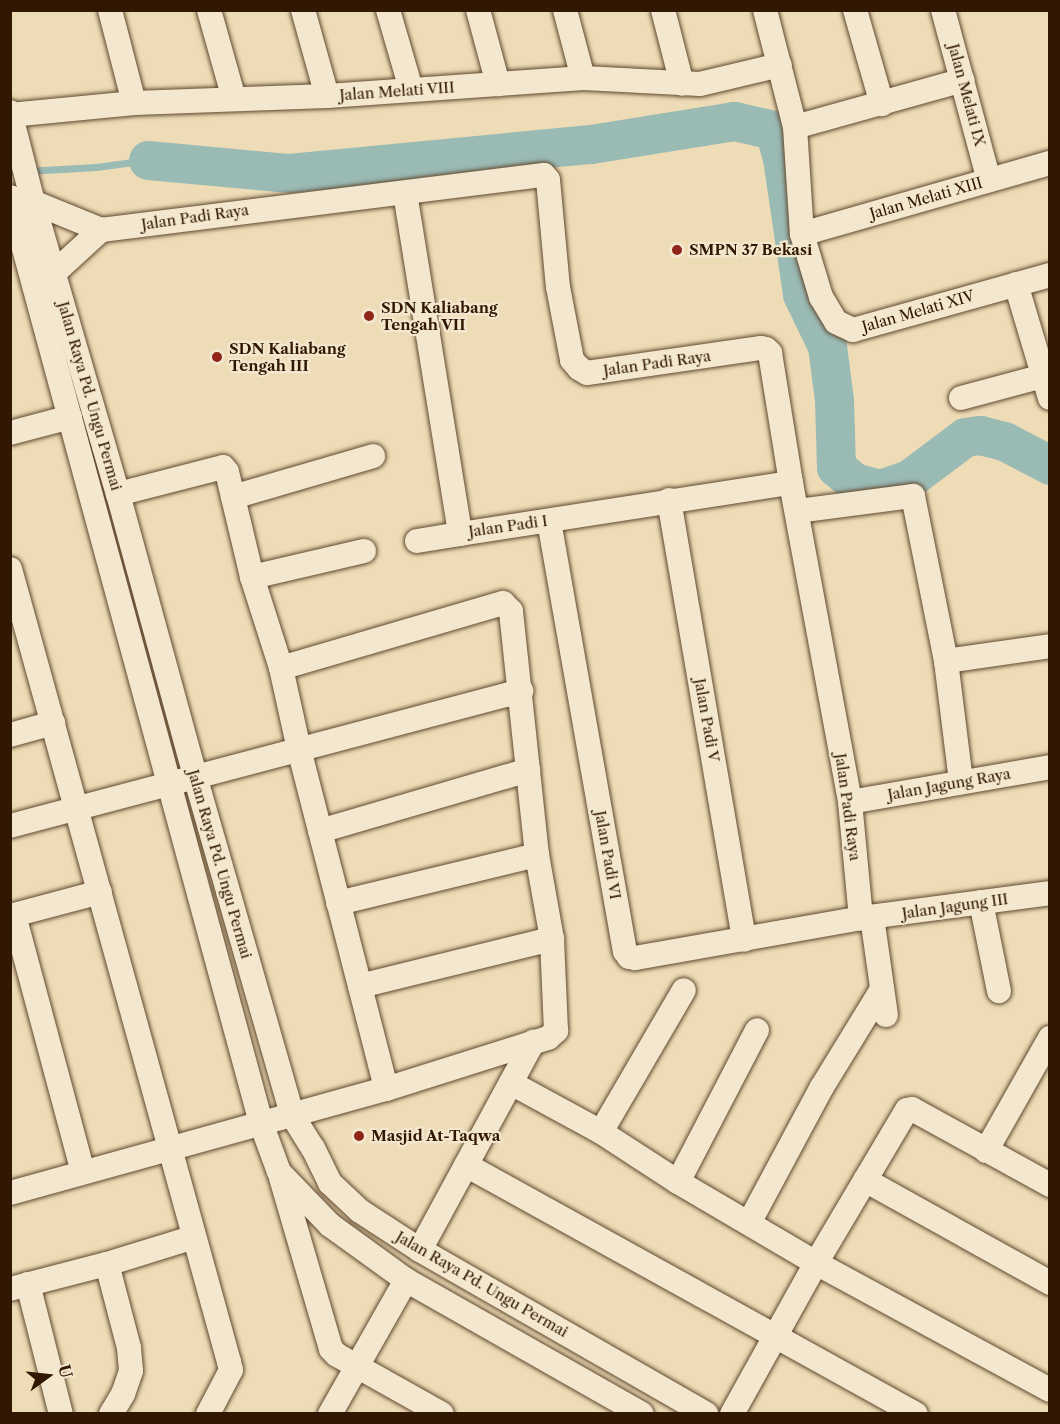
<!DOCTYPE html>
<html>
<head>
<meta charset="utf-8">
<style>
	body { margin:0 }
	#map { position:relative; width:1060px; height:1424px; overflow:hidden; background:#eddcb5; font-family:"Libre Caslon Text",serif }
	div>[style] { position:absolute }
	.stream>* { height:7px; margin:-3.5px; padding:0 3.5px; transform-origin:3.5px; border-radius:3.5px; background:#9abab4 }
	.river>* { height:39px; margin:-19.5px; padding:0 19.5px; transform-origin:19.5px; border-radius:19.5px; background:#9abab4 }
	.roads { filter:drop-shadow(0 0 2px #61482f) drop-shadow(0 0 2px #61482f) }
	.minor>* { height:24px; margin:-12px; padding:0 12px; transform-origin:12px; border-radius:12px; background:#f3e8cf }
	.dots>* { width:16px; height:16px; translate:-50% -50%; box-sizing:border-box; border:3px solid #f3e8cf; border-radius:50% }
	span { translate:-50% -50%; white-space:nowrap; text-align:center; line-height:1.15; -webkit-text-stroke:4.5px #f3e8cf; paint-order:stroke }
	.street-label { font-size:15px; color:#321702 }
	.poi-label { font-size:15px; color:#321702; font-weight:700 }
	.left { translate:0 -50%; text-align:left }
	.frame { position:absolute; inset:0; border:12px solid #321702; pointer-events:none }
	.north { position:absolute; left:18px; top:1346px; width:60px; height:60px; -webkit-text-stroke:4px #f3e8cf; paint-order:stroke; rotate:75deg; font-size:16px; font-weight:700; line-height:24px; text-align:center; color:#321702 }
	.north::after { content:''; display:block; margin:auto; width:21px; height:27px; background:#321702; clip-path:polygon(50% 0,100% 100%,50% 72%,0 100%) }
</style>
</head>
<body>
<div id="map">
	<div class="stream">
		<div style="left:10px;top:172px;width:86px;rotate:-3.3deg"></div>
		<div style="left:96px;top:167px;width:52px;rotate:-7.7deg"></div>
	</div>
	<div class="river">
		<div style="left:148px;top:160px;width:142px;rotate:5.3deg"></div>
		<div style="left:289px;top:173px;width:303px;rotate:-5.5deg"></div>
		<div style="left:591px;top:144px;width:145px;rotate:-9.1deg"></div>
		<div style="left:734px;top:121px;width:41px;rotate:12.7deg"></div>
		<div style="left:774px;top:130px;width:29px;rotate:74deg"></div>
		<div style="left:782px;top:158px;width:137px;rotate:81.6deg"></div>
		<div style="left:802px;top:294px;width:58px;rotate:64.3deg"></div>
		<div style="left:827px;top:346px;width:54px;rotate:82.6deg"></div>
		<div style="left:834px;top:400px;width:67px;rotate:88.3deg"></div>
		<div style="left:836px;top:467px;width:23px;rotate:40deg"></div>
		<div style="left:854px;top:482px;width:27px;rotate:15deg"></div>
		<div style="left:880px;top:489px;width:31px;rotate:-19deg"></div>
		<div style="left:909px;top:479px;width:70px;rotate:-36.9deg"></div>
		<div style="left:965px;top:437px;width:15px;rotate:-8deg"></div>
		<div style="left:980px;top:435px;width:25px;rotate:14deg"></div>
		<div style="left:1004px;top:441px;width:52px;rotate:27.6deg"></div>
	</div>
	<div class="roads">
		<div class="minor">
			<div style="left:110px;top:10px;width:96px;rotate:75.5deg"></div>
			<div style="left:209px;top:10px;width:92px;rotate:74.3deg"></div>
			<div style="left:303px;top:10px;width:89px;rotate:74.4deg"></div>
			<div style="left:388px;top:10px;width:82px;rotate:73.8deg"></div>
			<div style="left:478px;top:10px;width:77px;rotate:74.9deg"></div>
			<div style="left:565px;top:10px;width:70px;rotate:75.2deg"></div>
			<div style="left:663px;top:10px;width:76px;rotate:75.6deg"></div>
			<div style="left:765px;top:10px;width:121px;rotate:75.6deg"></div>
			<div style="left:795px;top:127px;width:107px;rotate:86.3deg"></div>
			<div style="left:802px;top:234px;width:66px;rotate:73.2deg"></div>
			<div style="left:821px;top:297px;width:29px;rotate:59deg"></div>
			<div style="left:836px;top:322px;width:19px;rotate:25deg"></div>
			<div style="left:853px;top:330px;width:205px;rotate:-15.6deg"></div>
			<div style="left:855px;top:10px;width:98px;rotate:74deg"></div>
			<div style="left:943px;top:10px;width:176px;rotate:74.9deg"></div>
			<div style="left:10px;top:112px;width:93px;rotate:75.7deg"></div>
			<div style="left:33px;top:202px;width:304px;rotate:73.8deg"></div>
			<div style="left:118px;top:494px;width:292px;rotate:74.7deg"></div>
			<div style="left:195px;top:776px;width:353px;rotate:74deg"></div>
			<div style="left:292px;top:1115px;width:39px;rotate:58deg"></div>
			<div style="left:313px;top:1148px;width:39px;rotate:64deg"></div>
			<div style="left:330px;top:1183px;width:41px;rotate:43deg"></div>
			<div style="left:360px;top:1211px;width:72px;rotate:33deg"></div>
			<div style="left:420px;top:1250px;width:330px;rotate:29.8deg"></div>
			<div style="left:10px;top:115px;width:125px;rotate:-5.5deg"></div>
			<div style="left:134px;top:103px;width:193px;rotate:-2.1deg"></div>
			<div style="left:327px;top:96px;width:257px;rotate:-4deg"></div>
			<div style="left:583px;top:78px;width:117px;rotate:2.9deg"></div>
			<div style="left:700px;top:84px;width:82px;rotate:-13.4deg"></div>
			<div style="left:795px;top:127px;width:174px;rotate:-15.6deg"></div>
			<div style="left:405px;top:193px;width:345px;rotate:80.8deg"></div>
			<div style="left:460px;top:534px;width:335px;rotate:-8.8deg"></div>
			<div style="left:10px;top:197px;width:959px;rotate:74.83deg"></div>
			<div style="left:261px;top:1123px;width:52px;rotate:69.8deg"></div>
			<div style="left:279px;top:1172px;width:74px;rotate:46.1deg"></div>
			<div style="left:330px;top:1225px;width:94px;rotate:35.9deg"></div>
			<div style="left:406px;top:1280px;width:271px;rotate:29.6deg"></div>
			<div style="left:11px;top:198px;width:22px;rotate:10deg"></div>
			<div style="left:33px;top:202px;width:74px;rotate:22.4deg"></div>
			<div style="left:101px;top:230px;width:446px;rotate:-7.1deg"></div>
			<div style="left:544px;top:175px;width:6px;rotate:51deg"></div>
			<div style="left:548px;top:180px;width:107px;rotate:84.7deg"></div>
			<div style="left:558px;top:287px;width:74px;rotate:79.1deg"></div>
			<div style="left:572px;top:360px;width:11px;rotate:49deg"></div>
			<div style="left:579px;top:368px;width:9px;rotate:32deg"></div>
			<div style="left:587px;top:373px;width:176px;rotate:-8.2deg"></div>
			<div style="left:761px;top:348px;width:5px;rotate:11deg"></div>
			<div style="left:766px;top:349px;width:6px;rotate:45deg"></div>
			<div style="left:770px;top:353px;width:132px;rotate:80.8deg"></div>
			<div style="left:791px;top:483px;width:324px;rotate:79.5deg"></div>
			<div style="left:850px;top:802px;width:117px;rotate:84.6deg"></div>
			<div style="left:802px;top:234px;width:258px;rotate:-16deg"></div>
			<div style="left:54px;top:273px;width:64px;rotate:-42.5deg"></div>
			<div style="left:1016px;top:284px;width:119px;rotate:73.4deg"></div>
			<div style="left:961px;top:398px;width:85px;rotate:-15deg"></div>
			<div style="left:10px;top:433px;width:62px;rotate:-14.9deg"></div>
			<div style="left:118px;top:494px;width:108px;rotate:-14.4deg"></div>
			<div style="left:223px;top:467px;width:6px;rotate:51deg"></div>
			<div style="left:227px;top:472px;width:108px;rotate:76.6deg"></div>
			<div style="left:252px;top:577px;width:96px;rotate:72.3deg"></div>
			<div style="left:281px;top:668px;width:83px;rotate:77.5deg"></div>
			<div style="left:299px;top:749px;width:351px;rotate:75.6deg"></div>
			<div style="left:233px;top:497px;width:146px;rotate:-16.3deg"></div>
			<div style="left:669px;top:500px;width:446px;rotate:80.3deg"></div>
			<div style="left:797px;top:511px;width:117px;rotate:-7.4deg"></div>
			<div style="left:913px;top:496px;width:168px;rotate:78.7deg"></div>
			<div style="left:946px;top:661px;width:105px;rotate:-8.2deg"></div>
			<div style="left:549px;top:521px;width:437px;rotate:80deg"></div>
			<div style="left:625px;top:951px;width:7px;rotate:56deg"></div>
			<div style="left:629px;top:957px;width:6px;rotate:9deg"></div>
			<div style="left:635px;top:958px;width:230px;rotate:-10deg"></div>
			<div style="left:861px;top:918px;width:191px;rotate:-7.5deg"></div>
			<div style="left:417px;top:541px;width:44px;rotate:-9.2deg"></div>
			<div style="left:10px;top:569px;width:823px;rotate:74.56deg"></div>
			<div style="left:229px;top:1362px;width:8px;rotate:76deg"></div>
			<div style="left:231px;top:1370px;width:50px;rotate:117.6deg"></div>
			<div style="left:252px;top:577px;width:115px;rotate:-13.1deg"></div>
			<div style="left:946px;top:661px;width:121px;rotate:82.9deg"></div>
			<div style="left:10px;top:735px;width:45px;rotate:-15.6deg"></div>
			<div style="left:850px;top:802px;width:203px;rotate:-9.9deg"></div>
			<div style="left:10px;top:826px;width:529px;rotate:-14.8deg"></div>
			<div style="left:320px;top:831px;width:217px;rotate:-16.3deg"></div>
			<div style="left:981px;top:902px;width:91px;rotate:78.6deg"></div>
			<div style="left:338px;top:903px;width:205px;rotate:-13.6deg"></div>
			<div style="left:14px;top:915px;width:266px;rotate:75deg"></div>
			<div style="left:10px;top:916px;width:93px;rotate:-14.9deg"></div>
			<div style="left:872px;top:917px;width:99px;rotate:81.9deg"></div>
			<div style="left:360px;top:986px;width:198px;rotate:-13.8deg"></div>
			<div style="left:511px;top:1083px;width:102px;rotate:28.6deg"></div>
			<div style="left:601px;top:1132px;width:92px;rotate:33deg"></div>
			<div style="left:678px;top:1182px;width:160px;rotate:30.4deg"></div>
			<div style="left:816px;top:1263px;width:266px;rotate:28.5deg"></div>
			<div style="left:601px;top:1132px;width:164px;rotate:-59.7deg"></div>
			<div style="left:986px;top:1151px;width:130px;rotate:-60.5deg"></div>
			<div style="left:466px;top:1165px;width:514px;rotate:28.96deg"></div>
			<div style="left:281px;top:1178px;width:178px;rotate:73.7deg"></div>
			<div style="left:331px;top:1349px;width:8px;rotate:45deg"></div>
			<div style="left:337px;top:1355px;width:120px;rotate:29.3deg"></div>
			<div style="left:865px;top:1180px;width:212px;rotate:29.1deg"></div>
			<div style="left:678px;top:1182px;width:171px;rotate:-62.5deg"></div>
			<div style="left:10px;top:1193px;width:390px;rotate:-15.5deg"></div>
			<div style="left:386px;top:1089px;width:170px;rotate:-17.5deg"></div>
			<div style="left:548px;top:1038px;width:11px;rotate:-41deg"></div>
			<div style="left:556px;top:1031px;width:92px;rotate:-92.5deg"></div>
			<div style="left:552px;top:939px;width:85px;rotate:-100.1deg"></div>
			<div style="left:537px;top:855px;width:245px;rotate:-96.1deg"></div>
			<div style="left:511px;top:611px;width:11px;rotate:-135deg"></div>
			<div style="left:503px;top:603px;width:231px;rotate:163.7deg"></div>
			<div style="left:749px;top:1223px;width:154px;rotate:-61.8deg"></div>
			<div style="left:822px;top:1087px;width:115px;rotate:-58.5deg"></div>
			<div style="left:420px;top:1250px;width:237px;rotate:-61.5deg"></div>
			<div style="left:107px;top:1264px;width:87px;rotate:75.3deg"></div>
			<div style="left:129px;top:1348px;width:23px;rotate:85deg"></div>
			<div style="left:131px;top:1371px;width:24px;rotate:109deg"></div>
			<div style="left:123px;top:1394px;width:23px;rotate:121deg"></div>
			<div style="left:28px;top:1284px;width:134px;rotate:75.8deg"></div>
			<div style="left:10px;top:1289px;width:100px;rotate:-14.5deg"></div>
			<div style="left:107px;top:1264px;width:91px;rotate:-17.2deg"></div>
			<div style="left:330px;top:1414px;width:154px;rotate:-60.4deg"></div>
			<div style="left:732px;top:1414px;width:173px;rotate:-60.9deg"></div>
			<div style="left:816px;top:1263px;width:178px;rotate:-59.3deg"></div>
			<div style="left:907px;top:1110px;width:5px;rotate:-11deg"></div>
			<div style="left:912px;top:1109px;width:158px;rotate:28.8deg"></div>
		</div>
	</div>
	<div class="dots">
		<div style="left:677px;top:250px;background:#8f2418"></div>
		<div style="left:369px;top:316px;background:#8f2418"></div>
		<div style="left:217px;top:357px;background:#8f2418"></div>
		<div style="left:359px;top:1136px;background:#8f2418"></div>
	</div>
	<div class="street-label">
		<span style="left:397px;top:91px;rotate:-4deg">Jalan Melati VIII</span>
		<span style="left:967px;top:95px;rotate:75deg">Jalan Melati IX</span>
		<span style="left:926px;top:198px;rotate:-16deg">Jalan Melati XIII</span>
		<span style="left:195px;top:217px;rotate:-8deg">Jalan Padi Raya</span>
		<span style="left:918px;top:311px;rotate:-16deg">Jalan Melati XIV</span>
		<span style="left:657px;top:363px;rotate:-8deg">Jalan Padi Raya</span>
		<span style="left:90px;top:396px;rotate:74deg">Jalan Raya Pd. Ungu Permai</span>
		<span style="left:508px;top:526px;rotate:-8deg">Jalan Padi I</span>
		<span style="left:707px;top:720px;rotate:80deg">Jalan Padi V</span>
		<span style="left:949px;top:784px;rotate:-10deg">Jalan Jagung Raya</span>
		<span style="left:848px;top:807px;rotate:82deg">Jalan Padi Raya</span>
		<span style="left:608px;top:855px;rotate:80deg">Jalan Padi VI</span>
		<span style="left:220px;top:864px;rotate:74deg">Jalan Raya Pd. Ungu Permai</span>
		<span style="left:955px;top:906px;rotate:-8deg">Jalan Jagung III</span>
		<span style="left:482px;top:1284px;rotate:30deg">Jalan Raya Pd. Ungu Permai</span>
	</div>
	<div class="poi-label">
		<span class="left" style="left:689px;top:250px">SMPN 37 Bekasi</span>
		<span class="left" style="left:381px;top:316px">SDN Kaliabang<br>Tengah VII</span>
		<span class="left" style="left:229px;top:357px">SDN Kaliabang<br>Tengah III</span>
		<span class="left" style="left:371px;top:1136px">Masjid At-Taqwa</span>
	</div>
	<div class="frame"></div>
	<div class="north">U</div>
</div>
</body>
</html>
